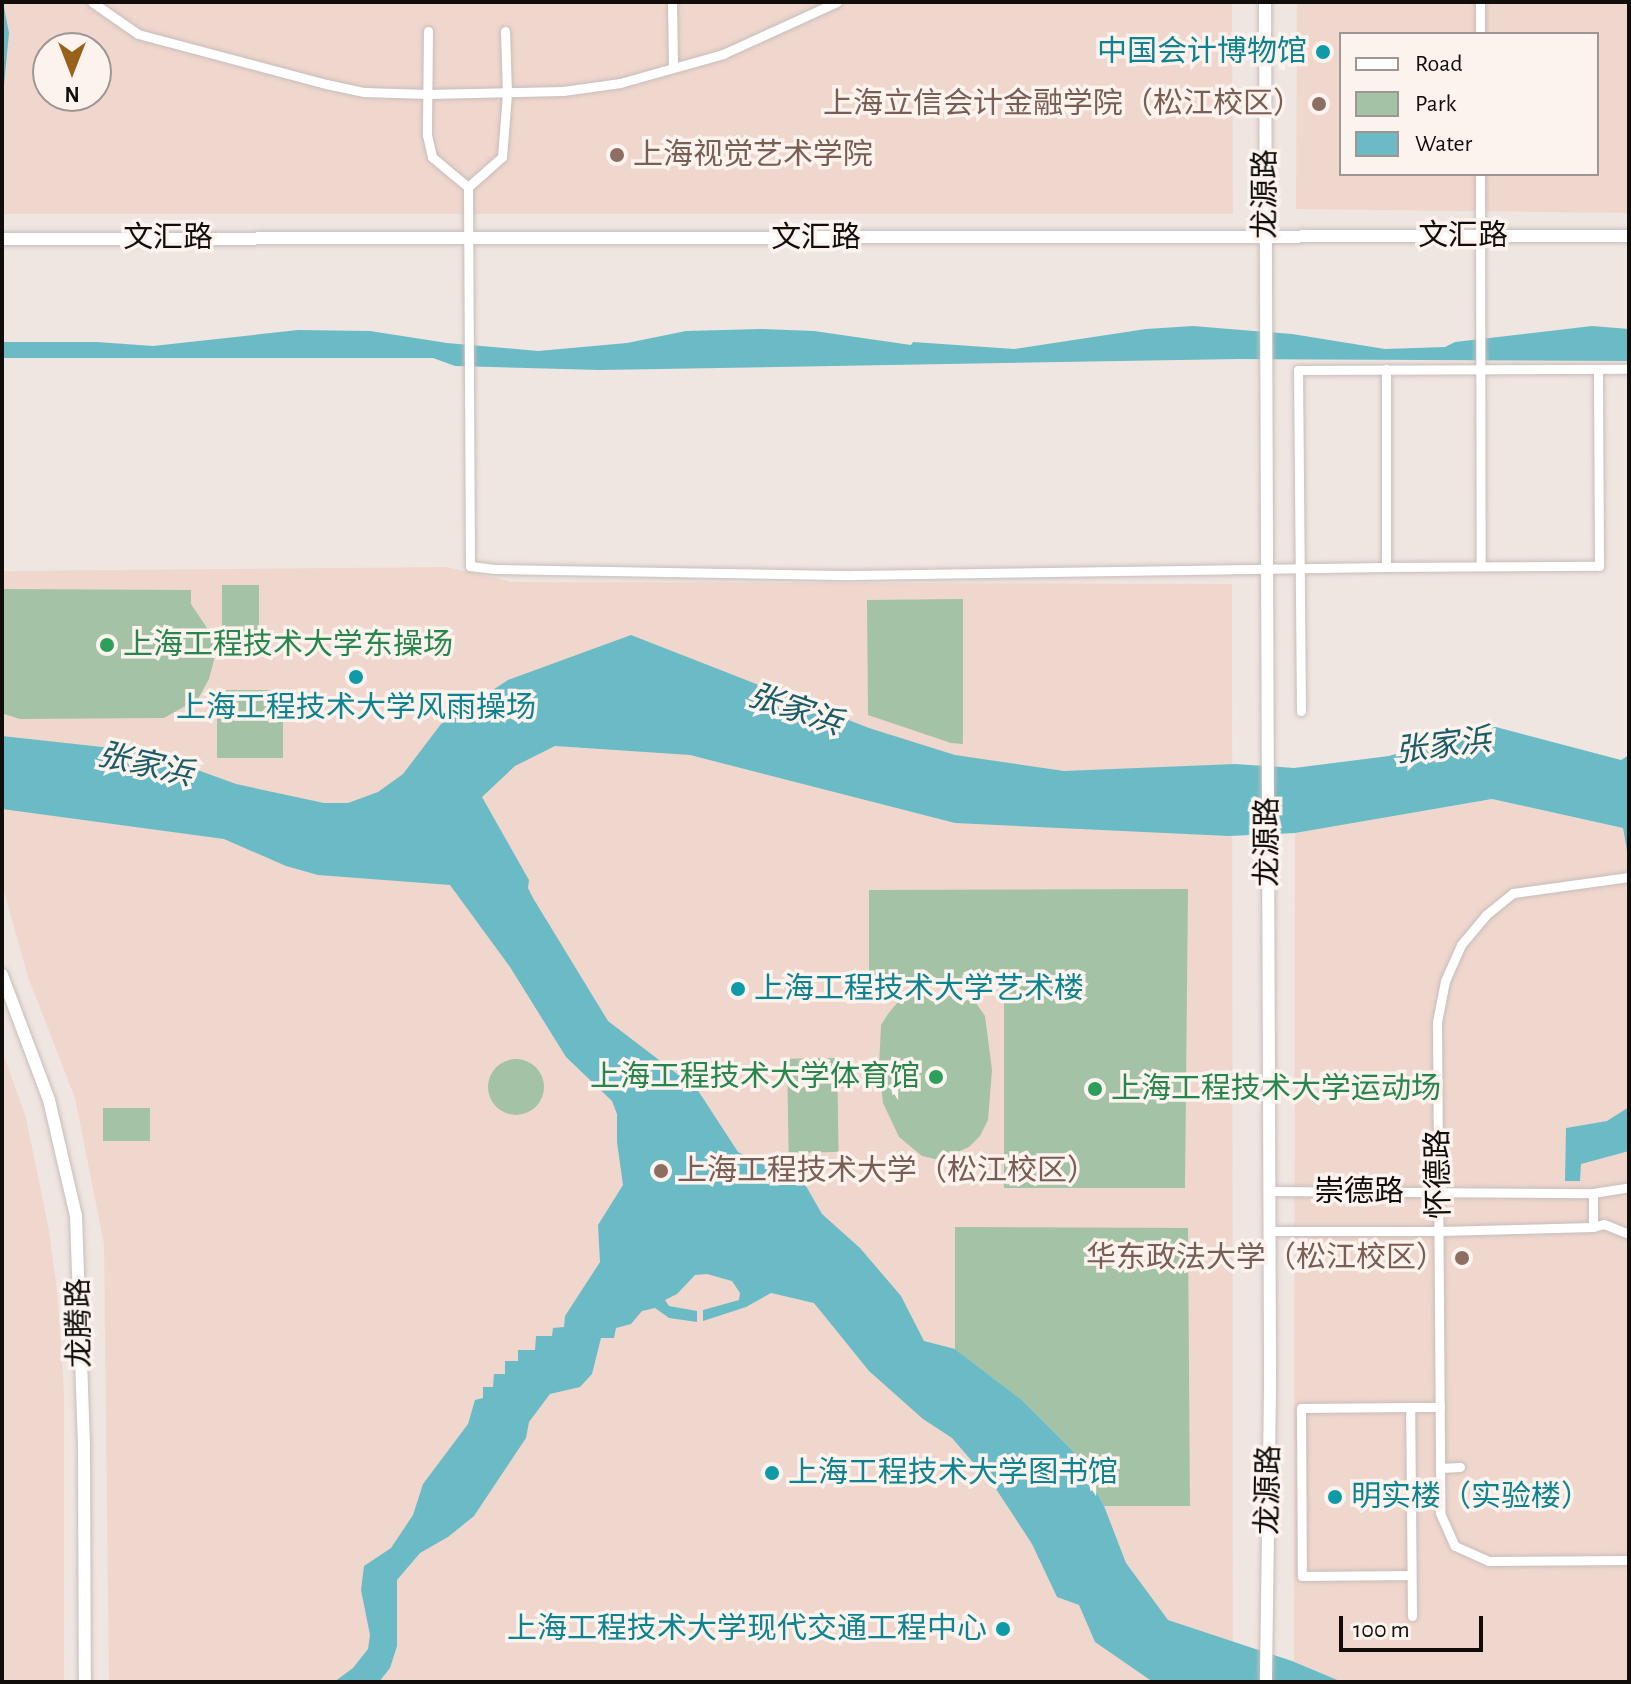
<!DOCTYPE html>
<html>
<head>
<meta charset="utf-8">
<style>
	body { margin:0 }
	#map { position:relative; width:1631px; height:1684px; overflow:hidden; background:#efe5e1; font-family:"Alegreya Sans","Noto Sans SC",sans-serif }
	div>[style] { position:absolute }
	.education>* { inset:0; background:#f0d7ce }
	.green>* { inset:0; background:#a4c2a5; transform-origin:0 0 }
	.round { border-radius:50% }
	.water>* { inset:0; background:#6bbbc6 }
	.roads { filter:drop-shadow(0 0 2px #c7bdb9) drop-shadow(0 0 2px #c7bdb9) }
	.minor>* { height:9px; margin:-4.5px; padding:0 4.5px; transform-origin:4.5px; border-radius:4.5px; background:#fff }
	.secondary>* { height:12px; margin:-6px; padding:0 6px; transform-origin:6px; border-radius:6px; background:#fff }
	.dots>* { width:22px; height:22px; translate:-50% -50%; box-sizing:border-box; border:4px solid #fcf2ee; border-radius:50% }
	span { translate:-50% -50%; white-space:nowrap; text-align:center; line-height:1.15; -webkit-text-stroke:7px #fcf2ee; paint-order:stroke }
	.culture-label { font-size:30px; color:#0d838f }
	.right { translate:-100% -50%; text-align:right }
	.left { translate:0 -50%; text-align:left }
	.education-label { font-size:30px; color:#785e54 }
	.street-label { font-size:30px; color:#100d0b }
	.leisure-label { font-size:30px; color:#27864d }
	.water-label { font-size:32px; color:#1a5d66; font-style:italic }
	.frame { position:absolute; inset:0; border:4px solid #100d0b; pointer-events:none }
	.legend { position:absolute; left:1339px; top:32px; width:260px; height:144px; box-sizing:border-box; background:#fcf2ee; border:2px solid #9e9693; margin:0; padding:10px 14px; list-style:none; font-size:24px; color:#100d0b }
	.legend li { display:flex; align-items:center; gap:16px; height:40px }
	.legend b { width:40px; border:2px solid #9e9693 }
	.north { position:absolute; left:32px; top:32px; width:80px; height:80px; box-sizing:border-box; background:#fcf2ee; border:2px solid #9e9693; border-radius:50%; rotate:180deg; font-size:22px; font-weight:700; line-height:32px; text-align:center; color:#100d0b }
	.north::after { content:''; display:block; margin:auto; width:28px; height:36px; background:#98611a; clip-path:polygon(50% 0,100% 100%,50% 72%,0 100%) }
	.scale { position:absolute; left:1339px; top:1616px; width:144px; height:36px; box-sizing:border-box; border:4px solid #100d0b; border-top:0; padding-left:10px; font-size:24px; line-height:28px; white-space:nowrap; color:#100d0b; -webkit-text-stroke:6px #fcf2ee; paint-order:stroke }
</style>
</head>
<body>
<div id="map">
	<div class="education">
		<div style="clip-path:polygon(evenodd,2px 2px,1232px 2px,1233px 214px,2px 214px,2px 2px,48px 48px,96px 48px,96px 96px,48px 96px,48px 48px)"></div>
		<div style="clip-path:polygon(evenodd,1297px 2px,1629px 2px,1629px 213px,1296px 209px,1297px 2px,1341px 34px,1597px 34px,1597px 174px,1341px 174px,1341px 34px)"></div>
		<div style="clip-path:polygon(446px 567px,512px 582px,1232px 584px,1233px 1682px,109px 1682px,104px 1244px,75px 1098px,28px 977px,2px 884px,2px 571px)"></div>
		<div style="clip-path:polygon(1492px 799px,1623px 828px,1629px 826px,1629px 1682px,1294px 1682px,1295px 833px)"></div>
		<div style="clip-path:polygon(2px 1050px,26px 1118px,49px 1231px,58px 1298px,64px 1393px,64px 1682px,2px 1682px)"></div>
	</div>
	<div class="green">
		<div style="left:222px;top:585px;width:37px;height:71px"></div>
		<div style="clip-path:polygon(3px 589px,191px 590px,191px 604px,211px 634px,215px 656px,209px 679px,198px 699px,164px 718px,20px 719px,4px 714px)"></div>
		<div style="clip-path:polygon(963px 599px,963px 744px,951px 743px,868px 715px,867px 600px)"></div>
		<div style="left:283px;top:690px;width:68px;height:66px;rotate:90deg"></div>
		<div style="clip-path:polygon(1188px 889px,1185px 1188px,1004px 1188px,1004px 982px,869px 981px,869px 890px)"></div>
		<div style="clip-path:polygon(935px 995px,958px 997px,976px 1003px,985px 1016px,992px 1070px,988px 1120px,980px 1136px,969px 1147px,939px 1160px,922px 1156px,899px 1137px,883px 1103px,879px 1067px,881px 1025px,888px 1014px,897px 1003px,911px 997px)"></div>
		<div style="left:837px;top:1058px;width:94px;height:50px;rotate:89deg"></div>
		<div class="round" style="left:488px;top:1059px;width:56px;height:56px"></div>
		<div style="left:103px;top:1108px;width:47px;height:33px"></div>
		<div style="clip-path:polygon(955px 1227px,1188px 1228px,1190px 1506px,1104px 1506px,1077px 1455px,1022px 1400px,955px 1349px)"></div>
	</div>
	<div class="water">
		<div style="clip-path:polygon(3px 2px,9px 33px,2px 106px,2px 2px)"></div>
		<div style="clip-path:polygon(1193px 326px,1292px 334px,1385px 349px,1445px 347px,1455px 342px,1592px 326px,1629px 329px,1629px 361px,1238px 359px,600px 370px,455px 366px,433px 358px,2px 358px,2px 342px,97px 342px,153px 346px,298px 330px,370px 331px,447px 343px,538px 351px,627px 343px,686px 331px,761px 329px,814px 331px,911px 345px,913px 342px,1014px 349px,1146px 329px)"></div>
		<div style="clip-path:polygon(631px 635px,869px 728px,955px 755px,1064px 771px,1235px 764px,1294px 768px,1389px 756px,1492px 726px,1621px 760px,1629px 755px,1629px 862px,1623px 828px,1492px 799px,1295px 833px,1229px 836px,955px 823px,690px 755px,555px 746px,515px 766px,482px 797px,529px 880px,528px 888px,533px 898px,608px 1021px,697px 1089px,738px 1152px,806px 1186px,822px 1214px,860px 1248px,901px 1296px,924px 1341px,955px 1349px,1022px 1400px,1077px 1455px,1104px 1506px,1126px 1563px,1168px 1620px,1292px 1661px,1342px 1682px,1153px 1682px,1095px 1642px,1079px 1605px,1057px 1597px,1032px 1544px,996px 1489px,952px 1438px,923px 1419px,869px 1371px,814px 1303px,771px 1293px,746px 1307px,703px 1321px,703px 1310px,739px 1300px,740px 1293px,732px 1281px,707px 1274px,695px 1275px,677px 1294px,665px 1300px,669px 1306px,697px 1311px,697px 1322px,669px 1318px,655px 1308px,642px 1311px,631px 1324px,616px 1328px,614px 1338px,601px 1338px,592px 1374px,580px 1387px,550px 1394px,529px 1422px,526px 1438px,474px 1516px,448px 1537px,420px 1553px,397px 1580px,397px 1646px,390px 1668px,379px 1682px,334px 1682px,353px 1668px,368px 1649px,370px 1635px,361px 1590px,364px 1566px,391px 1548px,413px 1515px,423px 1484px,468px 1424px,475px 1400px,483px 1398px,483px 1387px,493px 1387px,494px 1374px,505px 1374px,505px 1361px,518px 1361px,518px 1350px,535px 1350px,536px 1336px,552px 1336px,553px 1328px,564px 1327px,565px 1316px,600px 1262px,598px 1225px,623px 1185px,617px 1142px,617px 1114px,612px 1101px,566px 1057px,510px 967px,450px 885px,318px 875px,286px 866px,224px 839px,2px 809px,2px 736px,148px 752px,236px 784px,324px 803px,348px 803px,378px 792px,403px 774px,441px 724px,508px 680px)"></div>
		<div style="clip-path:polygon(1629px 1107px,1629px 1151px,1581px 1164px,1580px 1181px,1565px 1181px,1566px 1128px,1607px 1121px)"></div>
	</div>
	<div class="roads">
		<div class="minor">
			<div style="left:92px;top:2px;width:56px;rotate:34.8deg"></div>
			<div style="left:138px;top:34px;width:195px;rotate:14.9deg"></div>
			<div style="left:326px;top:84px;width:39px;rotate:12deg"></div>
			<div style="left:364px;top:92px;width:64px;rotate:1.8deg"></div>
			<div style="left:428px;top:94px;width:135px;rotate:-1.3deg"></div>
			<div style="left:563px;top:91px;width:58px;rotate:-8deg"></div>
			<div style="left:620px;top:83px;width:107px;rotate:-15.7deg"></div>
			<div style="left:723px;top:54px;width:125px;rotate:-24.5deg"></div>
			<div style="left:672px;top:2px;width:66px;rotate:89.1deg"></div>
			<div style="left:1480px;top:2px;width:32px;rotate:90deg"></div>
			<div style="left:428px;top:31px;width:104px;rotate:90.6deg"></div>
			<div style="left:427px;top:135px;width:23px;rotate:77deg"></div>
			<div style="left:432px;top:157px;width:47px;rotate:39.8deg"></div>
			<div style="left:468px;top:187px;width:379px;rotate:89.7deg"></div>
			<div style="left:470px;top:566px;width:25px;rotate:7deg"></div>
			<div style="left:495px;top:569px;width:358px;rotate:1deg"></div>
			<div style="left:853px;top:575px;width:533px;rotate:-0.86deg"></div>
			<div style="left:1386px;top:567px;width:198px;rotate:-90deg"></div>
			<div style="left:1480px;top:174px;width:392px;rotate:89.9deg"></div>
			<div style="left:468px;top:187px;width:45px;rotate:-41.4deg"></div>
			<div style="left:502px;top:157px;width:63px;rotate:-85.5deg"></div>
			<div style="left:507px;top:94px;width:63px;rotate:-91.8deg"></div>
			<div style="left:1386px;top:567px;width:213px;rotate:-0.3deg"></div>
			<div style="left:1599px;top:566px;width:197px;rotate:-90.3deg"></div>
			<div style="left:1301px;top:711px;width:341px;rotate:-90.5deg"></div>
			<div style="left:1298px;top:370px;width:331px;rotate:-0.2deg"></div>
			<div style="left:1629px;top:877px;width:117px;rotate:172.1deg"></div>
			<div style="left:1513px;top:893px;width:35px;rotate:141deg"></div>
			<div style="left:1486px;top:915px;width:39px;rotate:130deg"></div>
			<div style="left:1461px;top:945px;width:39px;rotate:114deg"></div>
			<div style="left:1445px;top:981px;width:42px;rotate:101deg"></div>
			<div style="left:1437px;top:1022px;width:491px;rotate:89.6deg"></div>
			<div style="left:1440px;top:1513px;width:36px;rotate:66deg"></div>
			<div style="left:1455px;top:1546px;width:36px;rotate:24deg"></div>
			<div style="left:1488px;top:1561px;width:141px;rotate:-0.4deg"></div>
			<div style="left:1269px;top:1191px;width:324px;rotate:0.4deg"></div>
			<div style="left:1593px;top:1193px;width:36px;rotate:-9deg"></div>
			<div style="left:1593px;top:1227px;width:34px;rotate:-90deg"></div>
			<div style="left:1269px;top:1231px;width:171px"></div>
			<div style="left:1440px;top:1231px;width:153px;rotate:-1.5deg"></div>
			<div style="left:1593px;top:1227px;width:11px;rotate:-15deg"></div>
			<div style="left:1604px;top:1224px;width:27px;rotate:22deg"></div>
			<div style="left:1410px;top:1407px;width:109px;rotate:179.5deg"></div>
			<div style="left:1301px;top:1408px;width:168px;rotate:89.7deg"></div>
			<div style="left:1302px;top:1576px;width:109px;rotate:-0.5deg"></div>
			<div style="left:1440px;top:1468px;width:20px;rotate:-3deg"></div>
			<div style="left:1410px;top:1500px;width:30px"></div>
			<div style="left:1412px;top:1616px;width:209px;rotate:-90.5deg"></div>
			<div style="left:1410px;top:1407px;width:30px"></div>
		</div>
		<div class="secondary">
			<div style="left:1265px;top:2px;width:1388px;rotate:89.79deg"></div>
			<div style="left:1270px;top:1390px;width:292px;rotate:90.8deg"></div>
			<div style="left:2px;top:239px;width:1627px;rotate:-0.11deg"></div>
			<div style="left:2px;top:975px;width:134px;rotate:69.4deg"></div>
			<div style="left:49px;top:1100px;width:119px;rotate:76.9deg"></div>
			<div style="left:76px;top:1216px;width:229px;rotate:88deg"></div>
			<div style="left:84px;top:1445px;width:237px;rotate:89.8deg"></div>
		</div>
	</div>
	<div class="dots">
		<div style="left:1323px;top:52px;background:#0f9aa8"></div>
		<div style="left:1319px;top:104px;background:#8d6e63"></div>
		<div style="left:617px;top:155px;background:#8d6e63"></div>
		<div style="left:107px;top:645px;background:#2e9e5b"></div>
		<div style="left:356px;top:677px;background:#0f9aa8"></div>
		<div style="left:738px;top:989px;background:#0f9aa8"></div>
		<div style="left:936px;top:1077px;background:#2e9e5b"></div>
		<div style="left:1095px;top:1089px;background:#2e9e5b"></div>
		<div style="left:661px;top:1171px;background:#8d6e63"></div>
		<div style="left:1462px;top:1258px;background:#8d6e63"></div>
		<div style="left:772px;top:1473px;background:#0f9aa8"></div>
		<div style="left:1335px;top:1497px;background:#0f9aa8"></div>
		<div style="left:1003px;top:1629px;background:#0f9aa8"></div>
	</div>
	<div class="culture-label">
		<span class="right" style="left:1307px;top:52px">中国会计博物馆</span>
		<span style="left:356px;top:708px">上海工程技术大学风雨操场</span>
		<span class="left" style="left:754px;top:989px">上海工程技术大学艺术楼</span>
		<span class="left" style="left:788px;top:1473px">上海工程技术大学图书馆</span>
		<span class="left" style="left:1351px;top:1497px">明实楼（实验楼）</span>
		<span class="right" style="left:987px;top:1629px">上海工程技术大学现代交通工程中心</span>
	</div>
	<div class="education-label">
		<span class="right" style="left:1303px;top:104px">上海立信会计金融学院（松江校区）</span>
		<span class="left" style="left:633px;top:155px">上海视觉艺术学院</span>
		<span class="left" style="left:677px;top:1171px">上海工程技术大学（松江校区）</span>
		<span class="right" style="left:1446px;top:1258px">华东政法大学（松江校区）</span>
	</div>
	<div class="street-label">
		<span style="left:1266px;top:194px;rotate:-90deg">龙源路</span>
		<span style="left:1463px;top:236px">文汇路</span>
		<span style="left:168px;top:238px">文汇路</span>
		<span style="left:816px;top:238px">文汇路</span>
		<span style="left:1268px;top:842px;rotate:-90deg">龙源路</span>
		<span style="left:1439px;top:1174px;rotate:-91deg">怀德路</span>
		<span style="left:1359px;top:1192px">崇德路</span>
		<span style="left:80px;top:1323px;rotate:-91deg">龙腾路</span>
		<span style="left:1269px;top:1490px;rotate:-89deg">龙源路</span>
	</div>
	<div class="leisure-label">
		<span class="left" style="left:123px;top:645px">上海工程技术大学东操场</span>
		<span class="right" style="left:920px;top:1077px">上海工程技术大学体育馆</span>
		<span class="left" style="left:1111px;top:1089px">上海工程技术大学运动场</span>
	</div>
	<div class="water-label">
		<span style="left:795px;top:710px;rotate:19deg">张家浜</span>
		<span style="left:1443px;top:746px;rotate:-7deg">张家浜</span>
		<span style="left:145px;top:765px;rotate:13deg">张家浜</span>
	</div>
	<div class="frame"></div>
	<ul class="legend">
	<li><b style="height:10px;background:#fff"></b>Road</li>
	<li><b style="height:22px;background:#a4c2a5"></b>Park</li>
	<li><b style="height:22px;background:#6bbbc6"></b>Water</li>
	</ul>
	<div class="north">N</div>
	<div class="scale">100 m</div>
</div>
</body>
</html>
